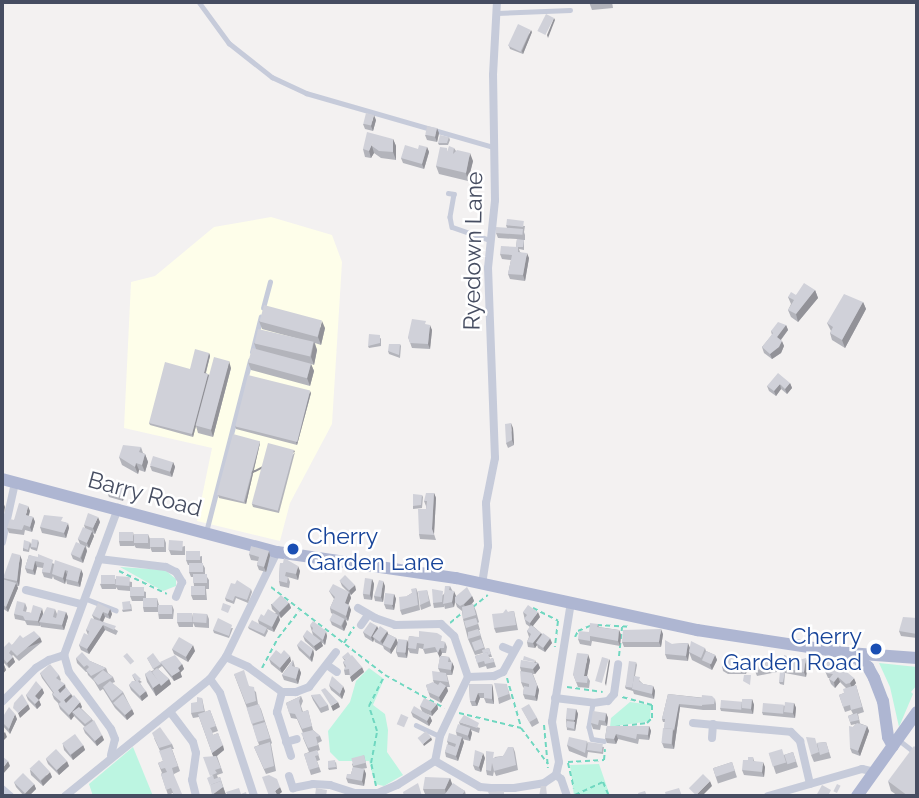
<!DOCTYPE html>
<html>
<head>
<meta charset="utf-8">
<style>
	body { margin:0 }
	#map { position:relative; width:919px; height:798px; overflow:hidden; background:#f3f1f1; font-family:Raleway,sans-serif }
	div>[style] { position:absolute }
	.commercial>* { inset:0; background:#fefeea }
	.green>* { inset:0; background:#bcf5e1 }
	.path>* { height:2px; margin-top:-1px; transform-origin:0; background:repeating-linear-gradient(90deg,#6fd7c0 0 5px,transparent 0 8.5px) }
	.lane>* { height:4.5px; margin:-2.25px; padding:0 2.25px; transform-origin:2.25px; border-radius:2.25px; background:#c6cbda }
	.street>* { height:8px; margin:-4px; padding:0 4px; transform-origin:4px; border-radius:4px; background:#c6cbda }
	.primary>* { height:12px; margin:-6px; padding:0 6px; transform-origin:6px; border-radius:6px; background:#aeb6d2 }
	.wall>* { inset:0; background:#b3b4bb; transform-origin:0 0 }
	.shaded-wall>* { inset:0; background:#929298; transform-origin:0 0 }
	.building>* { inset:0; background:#d0d1d9; transform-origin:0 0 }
	.dots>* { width:19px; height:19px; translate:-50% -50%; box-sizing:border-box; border:4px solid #fff; border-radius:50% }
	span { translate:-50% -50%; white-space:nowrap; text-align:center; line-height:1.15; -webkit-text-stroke:5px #fff; paint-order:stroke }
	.street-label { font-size:23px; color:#464d61 }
	.transit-label { font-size:23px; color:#164399 }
	.left { translate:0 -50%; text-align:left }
	.right { translate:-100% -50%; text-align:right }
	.frame { position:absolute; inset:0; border:4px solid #464d61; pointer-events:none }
</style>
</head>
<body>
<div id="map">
	<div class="commercial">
		<div style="clip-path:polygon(271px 217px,332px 235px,342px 262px,332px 424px,290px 503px,280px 541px,197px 521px,212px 448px,124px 428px,131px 282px,155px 276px,214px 227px)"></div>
	</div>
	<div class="green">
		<div style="clip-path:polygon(120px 567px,165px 570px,176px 579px,176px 586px,163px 591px)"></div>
		<div style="clip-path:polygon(879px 663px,917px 667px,917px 685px,911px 692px,913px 694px,899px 727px,890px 687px)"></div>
		<div style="clip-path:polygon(369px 668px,384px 679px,373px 705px,385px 714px,388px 730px,387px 752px,403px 775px,384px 786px,375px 784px,369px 761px,339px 761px,330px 752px,328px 731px,350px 702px,356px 681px)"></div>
		<div style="clip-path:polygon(630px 702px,651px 705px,650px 721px,610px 727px,611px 718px)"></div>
		<div style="clip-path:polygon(133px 747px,153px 796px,93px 796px,89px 784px)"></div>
		<div style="clip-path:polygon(599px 764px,610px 796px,574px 796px,570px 765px)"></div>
	</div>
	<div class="path">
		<div style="left:119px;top:571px;width:53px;rotate:25.6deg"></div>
		<div style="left:271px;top:587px;width:144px;rotate:37.7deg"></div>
		<div style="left:385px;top:675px;width:68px;rotate:29.2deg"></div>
		<div style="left:473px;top:607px;width:19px;rotate:-39deg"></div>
		<div style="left:533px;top:608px;width:28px;rotate:27deg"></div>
		<div style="left:558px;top:621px;width:26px;rotate:97deg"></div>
		<div style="left:450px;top:623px;width:16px;rotate:-40deg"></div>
		<div style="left:597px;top:625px;width:33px;rotate:3deg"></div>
		<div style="left:575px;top:637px;width:7px;rotate:-63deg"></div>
		<div style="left:578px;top:631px;width:15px;rotate:-23deg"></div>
		<div style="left:344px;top:643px;width:19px;rotate:-58deg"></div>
		<div style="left:619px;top:656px;width:29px;rotate:-84deg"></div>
		<div style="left:262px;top:668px;width:34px;rotate:-62deg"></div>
		<div style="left:278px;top:638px;width:34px;rotate:-52deg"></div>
		<div style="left:507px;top:678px;width:51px;rotate:74.1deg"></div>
		<div style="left:567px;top:687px;width:36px;rotate:8deg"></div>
		<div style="left:459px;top:713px;width:64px;rotate:13.6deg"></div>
		<div style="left:521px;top:728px;width:45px;rotate:53.1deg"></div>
		<div style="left:544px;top:725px;width:43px;rotate:84.7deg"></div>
		<div style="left:615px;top:727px;width:32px;rotate:-7deg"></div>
		<div style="left:647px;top:723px;width:7px;rotate:-45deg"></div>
		<div style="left:652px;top:718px;width:13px;rotate:-90deg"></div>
		<div style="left:652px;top:705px;width:31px;rotate:-165deg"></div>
		<div style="left:568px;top:762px;width:36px;rotate:-3deg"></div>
		<div style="left:604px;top:760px;width:11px;rotate:-85deg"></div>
		<div style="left:568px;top:763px;width:26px;rotate:77deg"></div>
		<div style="left:376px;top:786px;width:24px;rotate:-102deg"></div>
		<div style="left:371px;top:763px;width:33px;rotate:-79deg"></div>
		<div style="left:377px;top:731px;width:26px;rotate:-108deg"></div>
		<div style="left:369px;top:706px;width:34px;rotate:-63deg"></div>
		<div style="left:575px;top:795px;width:31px;rotate:-25deg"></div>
		<div style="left:603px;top:782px;width:15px;rotate:67deg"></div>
	</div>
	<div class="lane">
		<div style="left:199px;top:2px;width:51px;rotate:53.8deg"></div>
		<div style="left:229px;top:43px;width:55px;rotate:38.3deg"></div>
		<div style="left:272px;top:77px;width:38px;rotate:25deg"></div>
		<div style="left:306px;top:93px;width:195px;rotate:16.1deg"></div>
		<div style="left:497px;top:13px;width:73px;rotate:-2.4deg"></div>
		<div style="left:448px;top:193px;width:6px;rotate:9deg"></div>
		<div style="left:454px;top:194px;width:23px;rotate:100deg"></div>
		<div style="left:450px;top:217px;width:10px;rotate:79deg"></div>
		<div style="left:452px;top:227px;width:40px;rotate:18.9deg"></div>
		<div style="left:263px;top:308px;width:27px;rotate:-75deg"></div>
		<div style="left:252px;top:352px;width:36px;rotate:-76deg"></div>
		<div style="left:206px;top:532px;width:177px;rotate:-75.6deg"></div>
		<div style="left:84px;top:598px;width:34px;rotate:21deg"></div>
		<div style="left:593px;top:704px;width:23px;rotate:100deg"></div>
		<div style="left:589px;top:727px;width:12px;rotate:76deg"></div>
		<div style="left:592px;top:739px;width:12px;rotate:9deg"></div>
		<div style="left:416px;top:725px;width:26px;rotate:25deg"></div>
		<div style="left:899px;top:740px;width:23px;rotate:38deg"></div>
	</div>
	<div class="street">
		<div style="left:2px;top:542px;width:60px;rotate:-77.6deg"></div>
		<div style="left:99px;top:559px;width:67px;rotate:6.8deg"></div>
		<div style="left:166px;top:567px;width:11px;rotate:27deg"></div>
		<div style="left:176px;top:572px;width:12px;rotate:59deg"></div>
		<div style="left:182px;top:582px;width:16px;rotate:112deg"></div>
		<div style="left:482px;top:584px;width:38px;rotate:-81deg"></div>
		<div style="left:488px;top:546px;width:43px;rotate:-92.7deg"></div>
		<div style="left:486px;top:503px;width:46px;rotate:-78.7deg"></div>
		<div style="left:495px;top:458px;width:190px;rotate:-92.1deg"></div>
		<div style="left:488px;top:268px;width:68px;rotate:-84.1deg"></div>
		<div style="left:495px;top:200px;width:125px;rotate:-90.9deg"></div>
		<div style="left:493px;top:75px;width:73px;rotate:-86.9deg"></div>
		<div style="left:26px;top:590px;width:57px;rotate:14.3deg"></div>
		<div style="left:358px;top:608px;width:20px;rotate:30deg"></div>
		<div style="left:375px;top:618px;width:21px;rotate:19deg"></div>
		<div style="left:395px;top:625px;width:46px;rotate:-1.2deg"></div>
		<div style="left:441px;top:624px;width:18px;rotate:43deg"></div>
		<div style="left:454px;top:636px;width:43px;rotate:71.1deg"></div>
		<div style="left:468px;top:677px;width:65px;rotate:115.4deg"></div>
		<div style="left:440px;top:736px;width:25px;rotate:101deg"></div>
		<div style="left:361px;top:625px;width:12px;rotate:-55deg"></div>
		<div style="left:503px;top:647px;width:11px;rotate:22deg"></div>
		<div style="left:226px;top:657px;width:24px;rotate:24deg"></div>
		<div style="left:248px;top:667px;width:42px;rotate:36.3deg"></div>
		<div style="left:282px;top:692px;width:21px;rotate:104deg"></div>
		<div style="left:277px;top:712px;width:46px;rotate:72.3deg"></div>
		<div style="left:327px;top:665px;width:12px;rotate:35deg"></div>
		<div style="left:468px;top:677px;width:26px;rotate:-2deg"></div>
		<div style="left:494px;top:676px;width:10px;rotate:-24deg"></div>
		<div style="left:503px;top:672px;width:33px;rotate:-61deg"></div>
		<div style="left:210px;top:679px;width:17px;rotate:54deg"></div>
		<div style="left:220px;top:693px;width:108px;rotate:71.7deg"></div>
		<div style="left:282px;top:692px;width:14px"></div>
		<div style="left:296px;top:692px;width:14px;rotate:-21deg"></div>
		<div style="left:309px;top:687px;width:44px;rotate:-52.4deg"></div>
		<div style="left:555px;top:698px;width:38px;rotate:7deg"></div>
		<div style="left:593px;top:703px;width:15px;rotate:-8deg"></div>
		<div style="left:608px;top:701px;width:9px;rotate:-49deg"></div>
		<div style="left:614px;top:694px;width:30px;rotate:-82deg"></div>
		<div style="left:2px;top:702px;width:48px;rotate:-45deg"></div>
		<div style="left:36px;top:668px;width:15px;rotate:-32deg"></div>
		<div style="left:49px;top:660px;width:16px;rotate:-18deg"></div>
		<div style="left:171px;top:713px;width:36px;rotate:53deg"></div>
		<div style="left:193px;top:742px;width:11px;rotate:75deg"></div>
		<div style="left:196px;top:753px;width:27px;rotate:98deg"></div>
		<div style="left:192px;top:780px;width:16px;rotate:76deg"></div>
		<div style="left:693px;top:723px;width:98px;rotate:5.2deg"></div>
		<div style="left:791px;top:732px;width:13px;rotate:45deg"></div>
		<div style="left:800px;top:741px;width:44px;rotate:76.9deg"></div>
		<div style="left:712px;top:738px;width:14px;rotate:-86deg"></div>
		<div style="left:286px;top:742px;width:11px;rotate:-15deg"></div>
		<div style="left:111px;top:755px;width:16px;rotate:-76deg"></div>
		<div style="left:115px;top:739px;width:11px;rotate:-112deg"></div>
		<div style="left:111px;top:729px;width:71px;rotate:-126.4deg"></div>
		<div style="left:69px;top:672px;width:18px;rotate:-106deg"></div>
		<div style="left:64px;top:655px;width:157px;rotate:-69.8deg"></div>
		<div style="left:289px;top:776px;width:13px;rotate:72deg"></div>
		<div style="left:293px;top:788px;width:20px;rotate:-11deg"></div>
		<div style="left:313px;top:784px;width:17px;rotate:3deg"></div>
		<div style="left:330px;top:785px;width:26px;rotate:18deg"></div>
		<div style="left:355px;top:793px;width:23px"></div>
		<div style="left:378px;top:793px;width:21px;rotate:-23deg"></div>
		<div style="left:397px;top:785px;width:45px;rotate:-32.3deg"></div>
		<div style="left:435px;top:761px;width:52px;rotate:30deg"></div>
		<div style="left:480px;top:787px;width:11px;rotate:5deg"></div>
		<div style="left:491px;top:788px;width:23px"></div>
		<div style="left:514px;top:788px;width:30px;rotate:-9deg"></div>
		<div style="left:544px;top:783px;width:14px;rotate:-34deg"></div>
		<div style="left:2px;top:789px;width:11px;rotate:41deg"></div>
		<div style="left:65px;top:796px;width:186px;rotate:-38.9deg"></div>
		<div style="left:210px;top:679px;width:27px;rotate:-54deg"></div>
		<div style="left:226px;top:657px;width:117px;rotate:-64.1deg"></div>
		<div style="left:567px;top:796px;width:18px;rotate:-109deg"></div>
		<div style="left:561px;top:779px;width:6px;rotate:-141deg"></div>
		<div style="left:556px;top:775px;width:13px;rotate:-77deg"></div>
		<div style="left:559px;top:762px;width:41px;rotate:-99.9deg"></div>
		<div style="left:552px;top:722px;width:121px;rotate:-81deg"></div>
		<div style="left:768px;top:796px;width:98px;rotate:-16deg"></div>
		<div style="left:862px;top:769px;width:13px;rotate:13deg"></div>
	</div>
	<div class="primary">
		<div style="left:2px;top:479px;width:285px;rotate:14.9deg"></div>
		<div style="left:277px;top:552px;width:181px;rotate:8.3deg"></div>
		<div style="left:456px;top:578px;width:247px;rotate:12.2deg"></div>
		<div style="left:697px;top:630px;width:153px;rotate:8.7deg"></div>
		<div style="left:848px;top:653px;width:69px;rotate:4.1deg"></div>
		<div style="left:849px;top:653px;width:24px;rotate:36deg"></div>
		<div style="left:868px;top:667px;width:13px;rotate:61deg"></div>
		<div style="left:874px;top:678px;width:25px;rotate:69deg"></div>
		<div style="left:883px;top:701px;width:36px;rotate:82deg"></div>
		<div style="left:888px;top:737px;width:10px;rotate:61deg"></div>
		<div style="left:857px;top:796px;width:103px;rotate:-54.5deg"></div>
	</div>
	<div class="wall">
		<div style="clip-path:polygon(589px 2px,612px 2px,613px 8px,592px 10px)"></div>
		<div style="clip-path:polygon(532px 32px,523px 54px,510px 49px,509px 46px)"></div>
		<div style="clip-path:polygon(376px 120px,373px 131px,365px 129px,363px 124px)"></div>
		<div style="clip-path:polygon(439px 133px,437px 142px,427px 140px,425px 135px)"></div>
		<div style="clip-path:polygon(449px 137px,450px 140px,448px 145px,439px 145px,438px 143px)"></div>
		<div style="clip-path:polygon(393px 139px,396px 146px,396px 160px,381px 158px,374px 153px,371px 158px,365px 157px,363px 149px)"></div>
		<div style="clip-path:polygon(427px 147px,429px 152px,424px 169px,403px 163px,401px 158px,418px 149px)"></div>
		<div style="clip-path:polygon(454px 148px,456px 151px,473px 161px,468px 181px,439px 174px,436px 166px,448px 151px)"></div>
		<div style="clip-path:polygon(506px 225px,525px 226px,524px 232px,525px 235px,525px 240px,524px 240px,524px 250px,519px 249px,520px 252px,529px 258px,525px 281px,510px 279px,508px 274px,511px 260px,502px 259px,500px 254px,516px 247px,517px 239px,498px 238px,496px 233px,507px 228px)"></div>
		<div style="clip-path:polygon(815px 290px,818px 298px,798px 322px,791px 317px,788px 310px,791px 304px,788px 297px)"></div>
		<div style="clip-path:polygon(863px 302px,866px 309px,845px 348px,832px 340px,830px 333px,831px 331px,827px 323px)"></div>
		<div style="clip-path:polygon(259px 321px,325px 328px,321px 345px,315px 343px,317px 350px,314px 365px,311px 364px,314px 371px,310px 386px,251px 370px,248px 362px,256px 349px,254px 343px,299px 339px,262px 329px)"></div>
		<div style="clip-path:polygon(427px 325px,432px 330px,430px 349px,412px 348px,408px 337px)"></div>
		<div style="clip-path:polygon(786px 325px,788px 330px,781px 340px,784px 346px,781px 353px,772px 359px,764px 353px,762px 347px,772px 335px,771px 331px)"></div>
		<div style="clip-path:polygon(381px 338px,381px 346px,369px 348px,368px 346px)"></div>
		<div style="clip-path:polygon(400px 344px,401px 346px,400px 358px,389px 354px,388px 351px)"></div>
		<div style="clip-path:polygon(209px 353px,210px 356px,206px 373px,209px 375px,231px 368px,213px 437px,198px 433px,196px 426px,193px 437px,150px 425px,149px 423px,190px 369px)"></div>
		<div style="clip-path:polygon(790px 383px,792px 388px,787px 394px,781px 389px,776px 396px,769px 391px,767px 386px)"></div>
		<div style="clip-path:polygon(311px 393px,297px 445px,236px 429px,235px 426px)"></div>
		<div style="clip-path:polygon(513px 428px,514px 445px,508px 448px,506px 443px)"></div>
		<div style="clip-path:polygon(260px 443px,246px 504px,219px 498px,218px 495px)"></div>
		<div style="clip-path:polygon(141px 447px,143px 453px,145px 454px,148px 462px,145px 472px,139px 470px,138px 474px,122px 465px,119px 457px)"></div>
		<div style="clip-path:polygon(295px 452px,279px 513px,253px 507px,252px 504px)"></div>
		<div style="clip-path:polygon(173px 462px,175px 467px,172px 477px,152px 471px,150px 466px)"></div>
		<div style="clip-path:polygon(125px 490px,123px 501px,109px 497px,107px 492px)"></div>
		<div style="clip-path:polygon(434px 493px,436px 498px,434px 534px,436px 540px,420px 539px,419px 534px,426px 509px,426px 506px,424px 501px)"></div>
		<div style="clip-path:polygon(422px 495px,423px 497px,422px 508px,413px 509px,413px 506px)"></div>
		<div style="clip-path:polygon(30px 511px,29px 516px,33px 517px,35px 522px,32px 532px,25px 530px,24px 535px,9px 533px,7px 528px,14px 520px)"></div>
		<div style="clip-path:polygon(65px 522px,69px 528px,66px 538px,42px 533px,40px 527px)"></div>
		<div style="clip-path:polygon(100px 522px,95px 534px,92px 533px,94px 536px,89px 548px,86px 546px,87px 551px,83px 563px,73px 559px,71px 554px,80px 544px,78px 539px,85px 528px,84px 525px)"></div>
		<div style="clip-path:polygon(133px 532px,134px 536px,148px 534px,150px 539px,150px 549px,136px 548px,134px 545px,134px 546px,120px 546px,119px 541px)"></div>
		<div style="clip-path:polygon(164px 538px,166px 543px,166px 552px,152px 552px,150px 547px)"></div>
		<div style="clip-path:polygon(38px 540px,39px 543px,37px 551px,31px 549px,30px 547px,29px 552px,23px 551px,23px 548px,30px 542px,31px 544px)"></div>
		<div style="clip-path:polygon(185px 546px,185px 555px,171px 555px,169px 550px)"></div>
		<div style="clip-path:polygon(269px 551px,270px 556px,266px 572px,259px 570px,257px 565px,258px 561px,251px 560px,249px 554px)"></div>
		<div style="clip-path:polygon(29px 555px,83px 574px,80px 587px,67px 584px,66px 580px,65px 584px,54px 579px,53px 576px,52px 579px,44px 577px,42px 572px,43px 568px,37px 567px,35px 575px,27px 573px,25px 568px)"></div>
		<div style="clip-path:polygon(202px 556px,202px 563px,205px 568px,205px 574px,209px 580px,209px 589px,206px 589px,207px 600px,193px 600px,191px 595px,194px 586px,193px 577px,191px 577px,189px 572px,189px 565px,188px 565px,186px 560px)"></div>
		<div style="clip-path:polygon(22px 560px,19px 586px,17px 586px,18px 588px,8px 612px,2px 608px,2px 581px,4px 580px,3px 578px)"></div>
		<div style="clip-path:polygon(280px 563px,300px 571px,298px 580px,288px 577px,290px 582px,289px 588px,280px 586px,279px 581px)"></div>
		<div style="clip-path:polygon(116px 579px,132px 582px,132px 587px,146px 592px,146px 598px,157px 598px,159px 605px,172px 605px,174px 610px,173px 619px,159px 619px,158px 612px,144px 612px,143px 607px,143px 601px,132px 601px,130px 596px,130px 591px,118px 590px,116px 587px,116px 589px,102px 589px,100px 584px)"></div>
		<div style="clip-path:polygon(372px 579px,374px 584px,372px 600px,364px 599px,363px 594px)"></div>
		<div style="clip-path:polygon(340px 581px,356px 590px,351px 595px,350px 594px,351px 598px,348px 605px,351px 610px,348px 621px,346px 620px,347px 624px,344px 631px,332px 625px,330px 620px,333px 614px,331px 613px,330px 608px,334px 599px,329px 591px,348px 592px,342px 586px)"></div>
		<div style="clip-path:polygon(385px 586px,383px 602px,375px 601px,374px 596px)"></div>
		<div style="clip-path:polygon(450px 586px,455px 596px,472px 596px,474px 601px,472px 604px,473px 604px,476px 611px,479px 622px,478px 623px,480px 630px,479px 630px,485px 649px,489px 648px,492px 657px,489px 657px,490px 659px,493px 658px,496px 667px,487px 669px,486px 666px,479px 668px,475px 656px,483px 654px,483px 653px,475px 655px,468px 639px,463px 619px,462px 611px,457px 607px,455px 601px,454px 607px,445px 609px,444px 605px,444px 607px,434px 608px,433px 603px,444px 594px)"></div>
		<div style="clip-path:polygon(416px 588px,418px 593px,420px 610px,402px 615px,400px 610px,407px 596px,412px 593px)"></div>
		<div style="clip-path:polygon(251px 589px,252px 592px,248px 603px,236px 598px,234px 604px,226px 601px,225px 598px)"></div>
		<div style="clip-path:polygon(427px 590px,431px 606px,421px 610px,420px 605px)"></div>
		<div style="clip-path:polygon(394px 594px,396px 599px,394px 610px,386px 609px,384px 604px)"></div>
		<div style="clip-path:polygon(25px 603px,27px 608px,26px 612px,31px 613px,43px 613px,43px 616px,55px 609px,57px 614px,66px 612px,68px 617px,64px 630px,41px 627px,40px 625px,40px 626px,27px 625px,25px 621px,15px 619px,14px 614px)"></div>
		<div style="clip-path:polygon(289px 603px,291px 608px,281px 618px,279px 616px,280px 620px,274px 632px,267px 629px,268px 631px,265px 637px,249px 629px,248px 627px,259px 624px,258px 620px,264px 616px,276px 613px,272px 609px,271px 604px)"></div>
		<div style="clip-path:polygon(131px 604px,132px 611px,123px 612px,122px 610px)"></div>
		<div style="clip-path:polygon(110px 609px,112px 614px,110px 619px,105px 617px,103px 622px,118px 631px,116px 635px,105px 630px,89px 654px,81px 650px,79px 645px,88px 635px,86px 630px,94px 619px,92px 615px)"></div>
		<div style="clip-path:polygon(514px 611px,518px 630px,496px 633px,494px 628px,508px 612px)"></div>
		<div style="clip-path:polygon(523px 612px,540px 617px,533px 626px,552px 643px,545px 652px,538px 648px,537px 645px,535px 648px,528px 647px,527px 642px,529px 637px,527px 631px,530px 627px,526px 624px)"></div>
		<div style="clip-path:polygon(192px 613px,193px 618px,207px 614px,209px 619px,209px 628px,195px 627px,193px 623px,193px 627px,179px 627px,177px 622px)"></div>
		<div style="clip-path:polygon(917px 618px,917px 638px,901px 636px,899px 631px)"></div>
		<div style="clip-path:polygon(598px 624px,599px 627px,619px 630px,621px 635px,620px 646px,592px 641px,591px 646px,580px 644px,578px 639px,589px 632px)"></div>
		<div style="clip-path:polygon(310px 625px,327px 636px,325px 645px,321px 642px,323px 646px,316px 651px,305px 641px,303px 636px,313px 635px)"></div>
		<div style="clip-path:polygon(377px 626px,378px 629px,387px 631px,388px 634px,396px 638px,397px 642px,407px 640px,408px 644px,409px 636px,445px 642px,447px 647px,446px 653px,442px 653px,441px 656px,449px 657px,454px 667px,452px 675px,447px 675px,450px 687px,447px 687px,448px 691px,441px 703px,430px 697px,426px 685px,434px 683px,433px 680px,440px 672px,438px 668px,440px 658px,437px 652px,425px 654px,423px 649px,419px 648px,418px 654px,410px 653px,408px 649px,407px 658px,398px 657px,396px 652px,397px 644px,391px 654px,384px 649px,383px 646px,375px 642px,374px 639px,373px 642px,365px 637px,363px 632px)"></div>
		<div style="clip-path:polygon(233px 628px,229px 638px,214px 633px,213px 630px)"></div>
		<div style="clip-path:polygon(663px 634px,661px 647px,624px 647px,622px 642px)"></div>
		<div style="clip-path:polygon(23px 638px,42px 642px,19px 661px,13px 655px,12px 656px,15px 662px,9px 668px,3px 662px,2px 663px,4px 665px,6px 670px,2px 675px,2px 646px,3px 648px,12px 645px)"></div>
		<div style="clip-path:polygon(688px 643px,688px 661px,667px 659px,665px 654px,672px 644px)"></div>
		<div style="clip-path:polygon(297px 645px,313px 649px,314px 654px,312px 662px,299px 650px)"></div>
		<div style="clip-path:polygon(705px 648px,706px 651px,715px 655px,717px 660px,712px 670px,692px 660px,689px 652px)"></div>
		<div style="clip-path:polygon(172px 649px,195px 651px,188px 662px,174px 654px)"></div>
		<div style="clip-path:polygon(281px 654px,291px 661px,282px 673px,271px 664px,269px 659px)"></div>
		<div style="clip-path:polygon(342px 657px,364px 672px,352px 682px,350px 675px,345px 675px,344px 670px,345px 668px,343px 662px,345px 661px)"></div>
		<div style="clip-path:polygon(76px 658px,90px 661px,106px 668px,108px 673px,113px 677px,115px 682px,112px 683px,123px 692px,134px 714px,127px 720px,115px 708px,103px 689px,100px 691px,94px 681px,88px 675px,87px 672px,86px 672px,77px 663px)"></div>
		<div style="clip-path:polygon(147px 658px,161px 663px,182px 664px,184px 669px,180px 673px,182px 677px,174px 681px,162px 666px,158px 669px,169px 679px,171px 684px,156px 696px,147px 682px,145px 674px,154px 670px)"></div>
		<div style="clip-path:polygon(293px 660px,295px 667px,299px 668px,301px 673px,298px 684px,284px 680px,282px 675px)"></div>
		<div style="clip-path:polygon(590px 660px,587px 676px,590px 681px,589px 688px,578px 687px,573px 674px)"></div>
		<div style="clip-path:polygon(775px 661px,777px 672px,757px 676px,755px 671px)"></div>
		<div style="clip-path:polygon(536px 662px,538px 663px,540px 668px,535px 674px,533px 674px,539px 690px,537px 701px,525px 699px,523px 694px,524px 688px,523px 687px,521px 682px,521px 671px,520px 667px)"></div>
		<div style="clip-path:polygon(636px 662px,637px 665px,635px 676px,643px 684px,653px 686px,655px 691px,654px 699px,634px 694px,633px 691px,626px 689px,625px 687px)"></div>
		<div style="clip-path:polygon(748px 663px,746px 674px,728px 674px,723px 671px,722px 666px)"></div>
		<div style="clip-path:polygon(808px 663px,806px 677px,785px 673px,784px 685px,780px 684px,779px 682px,784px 672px,783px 668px)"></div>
		<div style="clip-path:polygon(823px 666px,856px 683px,854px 686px,856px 685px,864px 712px,858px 714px,860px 723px,859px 723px,867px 726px,869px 731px,860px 756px,852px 753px,850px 748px,853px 727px,856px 724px,851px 725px,848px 716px,853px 714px,851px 710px,845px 712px,839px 695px,844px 693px,846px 688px,840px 682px,835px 688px,831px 684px,829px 679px,830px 678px,828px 678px)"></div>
		<div style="clip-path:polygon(40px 673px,59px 675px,61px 680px,60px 681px,82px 707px,81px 708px,92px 719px,104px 740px,97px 746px,85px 733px,83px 728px,85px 727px,74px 716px,71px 720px,60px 709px,58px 703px,54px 699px,52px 694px,53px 693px,42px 678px)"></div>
		<div style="clip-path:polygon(234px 674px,256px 692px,258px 704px,261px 709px,272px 743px,271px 744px,276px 771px,266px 774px,254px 747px,259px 745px,247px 708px)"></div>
		<div style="clip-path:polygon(132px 675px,142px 682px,140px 683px,148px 696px,142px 701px,131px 690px,129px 685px,135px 681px)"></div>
		<div style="clip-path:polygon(469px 684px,492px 684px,493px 689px,494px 704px,486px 703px,484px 698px,480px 698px,477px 706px,472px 706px,470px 701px)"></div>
		<div style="clip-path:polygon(329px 685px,345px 691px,342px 699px,331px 690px)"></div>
		<div style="clip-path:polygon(42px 688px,44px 693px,39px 700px,41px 705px,37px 709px,28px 700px,26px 695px)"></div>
		<div style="clip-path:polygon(508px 689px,511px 699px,499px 704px,498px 698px)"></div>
		<div style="clip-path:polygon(668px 694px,715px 699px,716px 704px,716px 710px,703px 710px,680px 707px,674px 749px,664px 748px,662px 743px,665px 722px,663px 722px,662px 719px)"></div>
		<div style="clip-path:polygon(311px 695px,328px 705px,329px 710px,321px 713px,313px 700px)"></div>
		<div style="clip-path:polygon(301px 696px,303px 701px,301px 706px,303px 712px,308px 710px,313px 730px,320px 736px,322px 741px,318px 743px,320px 750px,317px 751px,320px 760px,317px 761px,321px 772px,311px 775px,304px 754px,309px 752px,303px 738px,303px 733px,297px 719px,291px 718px,286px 703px)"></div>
		<div style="clip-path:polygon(202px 698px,205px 712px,210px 710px,218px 731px,212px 733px,213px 735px,218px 733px,224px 750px,217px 756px,223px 773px,217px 775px,218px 778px,220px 777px,226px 795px,224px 796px,213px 796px,211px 788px,213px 756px,199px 717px,193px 718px,191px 713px,197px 702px)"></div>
		<div style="clip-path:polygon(752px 699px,754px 705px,753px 714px,721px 711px,720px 708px)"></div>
		<div style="clip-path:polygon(794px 703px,796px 708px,795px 718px,763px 715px,762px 712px)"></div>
		<div style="clip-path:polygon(437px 704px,438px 709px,432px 716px,425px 713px,430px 716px,432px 721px,429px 726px,413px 717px,411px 712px,422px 711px,420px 706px)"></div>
		<div style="clip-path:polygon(522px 709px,537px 718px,539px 723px,532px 727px)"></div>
		<div style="clip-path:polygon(576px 709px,578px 714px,575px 731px,567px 730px,566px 719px)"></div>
		<div style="clip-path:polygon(606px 713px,608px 718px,607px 726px,601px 725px,600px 730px,593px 729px,591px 723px)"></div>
		<div style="clip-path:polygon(2px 718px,17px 719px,10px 734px,2px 725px)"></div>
		<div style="clip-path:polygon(459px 722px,480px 728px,479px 733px,471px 730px,472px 733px,470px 741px,462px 739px,464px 742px,458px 761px,446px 757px,445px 752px,448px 744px,447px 741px,457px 736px,456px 732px,460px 725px)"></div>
		<div style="clip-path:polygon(607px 726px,649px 726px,651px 731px,649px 740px,639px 739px,638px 744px,618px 739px,616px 744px,607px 743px,605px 738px)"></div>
		<div style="clip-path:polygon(154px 738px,172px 744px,174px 749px,172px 749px,180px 771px,174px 774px,174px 795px,173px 793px,168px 795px,161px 774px,162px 773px,158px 763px,163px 761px,160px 751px)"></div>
		<div style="clip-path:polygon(587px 741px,588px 744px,604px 747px,603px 754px,588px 752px,587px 758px,569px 751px,567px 745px)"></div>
		<div style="clip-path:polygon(826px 742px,831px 758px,814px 762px,811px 755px,817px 743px)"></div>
		<div style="clip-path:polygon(63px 745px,83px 745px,85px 750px,73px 760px,64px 750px)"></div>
		<div style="clip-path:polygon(513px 747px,515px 752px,518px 770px,496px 776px,494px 771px,493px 776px,487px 775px,486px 770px,495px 757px,503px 756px)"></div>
		<div style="clip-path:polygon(793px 752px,798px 767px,776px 774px,769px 753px,784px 755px)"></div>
		<div style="clip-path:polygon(364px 755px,367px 768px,362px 769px,364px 769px,366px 774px,364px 786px,348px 783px,346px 778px,351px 774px,353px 767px,352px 764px)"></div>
		<div style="clip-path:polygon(753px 757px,754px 761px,765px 767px,764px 777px,744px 775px,742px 770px,748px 760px)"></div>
		<div style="clip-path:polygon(485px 758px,481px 772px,475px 770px,473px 765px)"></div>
		<div style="clip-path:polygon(46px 759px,69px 766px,59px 775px,48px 764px)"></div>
		<div style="clip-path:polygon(336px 762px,337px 769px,329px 770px,328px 768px)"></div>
		<div style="left:732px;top:762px;width:16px;height:20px;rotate:72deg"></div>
		<div style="clip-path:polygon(30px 770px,52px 777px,43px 786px,31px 775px)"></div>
		<div style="clip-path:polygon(450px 778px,452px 784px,465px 791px,466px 796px,446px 796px,445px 794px,425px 794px,423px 789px)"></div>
		<div style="clip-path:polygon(888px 781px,917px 796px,898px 796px,891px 791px)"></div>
		<div style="clip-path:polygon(14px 782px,34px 784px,36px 789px,29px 796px,24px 796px,16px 787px)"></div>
	</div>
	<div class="shaded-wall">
		<div style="clip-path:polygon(554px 18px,555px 20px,548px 38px,547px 35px)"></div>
		<div style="clip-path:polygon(531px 30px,532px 32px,523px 54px,522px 51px)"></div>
		<div style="clip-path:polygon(374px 115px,376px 120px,373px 131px,371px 126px)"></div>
		<div style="clip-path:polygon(437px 128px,439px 133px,437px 142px,435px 137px)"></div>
		<div style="clip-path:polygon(393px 139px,396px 146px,396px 160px,393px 152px)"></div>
		<div style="clip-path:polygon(373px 142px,372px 146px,374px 153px,371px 158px,369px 151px)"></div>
		<div style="clip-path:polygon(427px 147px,429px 152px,424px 169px,422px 164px)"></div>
		<div style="clip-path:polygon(470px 153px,473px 161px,468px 181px,466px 173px)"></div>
		<div style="clip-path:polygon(527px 253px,529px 258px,525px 281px,523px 275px)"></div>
		<div style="clip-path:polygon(815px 290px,818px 298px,798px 322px,796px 314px)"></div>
		<div style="clip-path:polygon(863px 302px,866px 309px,845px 348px,842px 340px)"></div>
		<div style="clip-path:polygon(322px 321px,325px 328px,321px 345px,318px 337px)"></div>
		<div style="clip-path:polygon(430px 325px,432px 330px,430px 349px,428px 344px)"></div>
		<div style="clip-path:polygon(786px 325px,788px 330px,779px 342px,777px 337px)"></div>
		<div style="clip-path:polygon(782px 341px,784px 346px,781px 353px,772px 359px,770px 354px)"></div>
		<div style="clip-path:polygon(314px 342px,317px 350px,314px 365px,311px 357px)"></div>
		<div style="clip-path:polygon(209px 353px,210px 356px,205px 375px,204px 373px)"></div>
		<div style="clip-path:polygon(229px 361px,231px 368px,213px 437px,211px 430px)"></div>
		<div style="clip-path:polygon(311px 364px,314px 371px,310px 386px,307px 378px)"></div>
		<div style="clip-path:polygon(208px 374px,209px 376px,193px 437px,192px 434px)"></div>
		<div style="clip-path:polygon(790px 383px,792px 388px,787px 394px,785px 389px)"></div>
		<div style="clip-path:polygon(780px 384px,781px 389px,776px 396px,774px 391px)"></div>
		<div style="clip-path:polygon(310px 391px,311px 393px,297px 445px,296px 442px)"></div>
		<div style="clip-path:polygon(511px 423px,513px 428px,514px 445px,512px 440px)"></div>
		<div style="clip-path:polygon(260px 441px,260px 443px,246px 504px,245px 502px)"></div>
		<div style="left:294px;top:450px;width:2px;height:63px;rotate:63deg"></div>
		<div style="clip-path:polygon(145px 454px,148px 462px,145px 472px,142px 465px)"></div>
		<div style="clip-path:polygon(173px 462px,175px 467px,172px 477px,170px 472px)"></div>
		<div style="clip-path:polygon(136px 463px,139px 470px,138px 474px,135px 467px)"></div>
		<div style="clip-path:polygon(123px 485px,125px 490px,123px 501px,121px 496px)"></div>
		<div style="clip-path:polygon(434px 493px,436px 498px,434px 534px,432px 529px)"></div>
		<div style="clip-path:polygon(3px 502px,5px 507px,2px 524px,2px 511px)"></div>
		<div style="clip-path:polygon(28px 506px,30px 511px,27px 520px,26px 515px)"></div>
		<div style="clip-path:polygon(33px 517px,35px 522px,32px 532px,30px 527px)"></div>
		<div style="clip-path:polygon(98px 517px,100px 522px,95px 534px,93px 528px)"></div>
		<div style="clip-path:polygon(68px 523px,69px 528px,66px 538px,64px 533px)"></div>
		<div style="clip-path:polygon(92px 531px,94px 536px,89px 548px,87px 543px)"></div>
		<div style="clip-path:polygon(85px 546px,87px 551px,83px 563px,81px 558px)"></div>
		<div style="clip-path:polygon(269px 551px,270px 556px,266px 572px,264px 567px)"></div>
		<div style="clip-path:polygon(20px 555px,22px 560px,19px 586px,17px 581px)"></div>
		<div style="clip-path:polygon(35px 561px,37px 567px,35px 575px,33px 570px)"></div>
		<div style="clip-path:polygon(298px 566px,300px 571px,298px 580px,296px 574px)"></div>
		<div style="clip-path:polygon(81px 569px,83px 574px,80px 587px,78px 582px)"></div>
		<div style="clip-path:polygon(65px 570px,67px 575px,65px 584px,63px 578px)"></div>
		<div style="clip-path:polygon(372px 579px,374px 584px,372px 600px,370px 595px)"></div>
		<div style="clip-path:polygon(383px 581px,385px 586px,383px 602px,381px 597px)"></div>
		<div style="clip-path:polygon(16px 583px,18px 588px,8px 612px,6px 607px)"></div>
		<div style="clip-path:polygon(355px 585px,356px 590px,351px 595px,349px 590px)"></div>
		<div style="clip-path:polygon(454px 591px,456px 596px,454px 607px,452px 602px)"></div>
		<div style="clip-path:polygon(349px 592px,351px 598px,347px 608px,345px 603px)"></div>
		<div style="clip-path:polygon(394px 594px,396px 599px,394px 610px,392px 605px)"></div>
		<div style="clip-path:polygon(472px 596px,474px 601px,466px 610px,464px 604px)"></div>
		<div style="clip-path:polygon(289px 603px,291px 608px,281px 618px,279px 613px)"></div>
		<div style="clip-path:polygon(349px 605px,351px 610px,348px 621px,346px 616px)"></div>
		<div style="clip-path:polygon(42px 608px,43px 613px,41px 622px,39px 622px,40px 626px,38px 621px)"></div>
		<div style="clip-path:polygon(110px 609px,112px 614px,110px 619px,108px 614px)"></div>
		<div style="clip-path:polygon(66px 612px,68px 617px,64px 630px,62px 625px)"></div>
		<div style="clip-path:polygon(103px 612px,105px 617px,102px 624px,100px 619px)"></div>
		<div style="clip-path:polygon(538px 612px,540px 617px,531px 628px,530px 623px)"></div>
		<div style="clip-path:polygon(278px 615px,280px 620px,274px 632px,272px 627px)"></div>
		<div style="clip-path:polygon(345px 619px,347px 624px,344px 631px,342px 626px)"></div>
		<div style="clip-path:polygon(103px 625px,105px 630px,89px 654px,87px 649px)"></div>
		<div style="clip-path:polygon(377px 626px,379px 631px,373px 637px,374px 639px,373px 642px,371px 637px)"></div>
		<div style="clip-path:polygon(661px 629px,663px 634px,661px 647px,659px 642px)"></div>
		<div style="clip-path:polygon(619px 630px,621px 635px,620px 646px,618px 641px)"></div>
		<div style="clip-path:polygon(326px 631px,327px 636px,325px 645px,323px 640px)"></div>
		<div style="clip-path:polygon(387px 631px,389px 636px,382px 644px,383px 646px,381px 641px)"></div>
		<div style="clip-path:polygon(541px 633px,543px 638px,536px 643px,537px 645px,535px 648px,533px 643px)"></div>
		<div style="left:40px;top:637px;width:5px;height:30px;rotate:68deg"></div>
		<div style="clip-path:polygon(396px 638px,398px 643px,391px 654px,390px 649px)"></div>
		<div style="clip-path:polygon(550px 638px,552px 643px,545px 652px,543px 647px)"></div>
		<div style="clip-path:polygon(407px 640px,409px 645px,407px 658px,405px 653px)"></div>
		<div style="clip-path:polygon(321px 641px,323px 646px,316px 651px,314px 646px)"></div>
		<div style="clip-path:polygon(688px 643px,690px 648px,688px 661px,686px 656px)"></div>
		<div style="clip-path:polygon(193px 645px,195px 651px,188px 662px,186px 657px)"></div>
		<div style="clip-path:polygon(440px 648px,442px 653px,440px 658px,438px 653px)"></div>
		<div style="clip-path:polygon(313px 649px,314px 654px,312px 662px,310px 657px)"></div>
		<div style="clip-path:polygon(588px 654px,590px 660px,586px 681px,584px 676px)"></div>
		<div style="clip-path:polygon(715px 655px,717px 660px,712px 670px,710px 665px)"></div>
		<div style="clip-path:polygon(290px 656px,291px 661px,282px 673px,280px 668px)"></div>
		<div style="clip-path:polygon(13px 657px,15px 662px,9px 668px,7px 663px)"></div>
		<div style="clip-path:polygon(746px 657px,748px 663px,746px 674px,744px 669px)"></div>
		<div style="clip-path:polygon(806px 658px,808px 663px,806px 677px,804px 672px)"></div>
		<div style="clip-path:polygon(609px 659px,610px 661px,606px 686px,605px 683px)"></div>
		<div style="clip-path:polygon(535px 660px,536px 663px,538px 663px,540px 668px,535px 674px,533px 669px)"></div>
		<div style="clip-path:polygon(452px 662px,454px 667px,452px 675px,451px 670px)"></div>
		<div style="clip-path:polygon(182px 664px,184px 669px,180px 673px,178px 668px)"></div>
		<div style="clip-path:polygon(4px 665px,6px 670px,2px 675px,2px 668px)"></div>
		<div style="clip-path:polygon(362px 667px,364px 672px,352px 682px,350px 677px)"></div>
		<div style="clip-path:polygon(299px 668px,301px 673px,298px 684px,296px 679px)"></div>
		<div style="clip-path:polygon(180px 671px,182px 677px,174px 681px,172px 676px)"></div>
		<div style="clip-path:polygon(838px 677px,840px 682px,835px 688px,834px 682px)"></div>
		<div style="clip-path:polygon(854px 678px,856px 683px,852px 688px,850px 683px)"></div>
		<div style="clip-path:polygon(169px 679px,171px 684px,156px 696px,153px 688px,160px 683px)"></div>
		<div style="clip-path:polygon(65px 684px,66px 690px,60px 695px,58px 690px)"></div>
		<div style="clip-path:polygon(492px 684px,493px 689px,494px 704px,492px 699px)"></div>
		<div style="clip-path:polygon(537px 685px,539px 690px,537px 701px,535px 696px)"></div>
		<div style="clip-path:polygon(343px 686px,345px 691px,342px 699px,340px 694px)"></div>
		<div style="clip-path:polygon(446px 686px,448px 691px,441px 703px,439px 697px)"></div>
		<div style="clip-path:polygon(653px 686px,655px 691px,654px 699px,652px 694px)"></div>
		<div style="clip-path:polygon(42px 688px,44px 693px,37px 702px,35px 696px)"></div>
		<div style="clip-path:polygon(146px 691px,148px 696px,142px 701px,140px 696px)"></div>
		<div style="clip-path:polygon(478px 693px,480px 698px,477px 706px,475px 701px)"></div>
		<div style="clip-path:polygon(71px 694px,73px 699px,65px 705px,64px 700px)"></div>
		<div style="clip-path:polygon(752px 699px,754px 705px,753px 714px,751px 709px)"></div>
		<div style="clip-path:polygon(39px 700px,41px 705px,37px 709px,35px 704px)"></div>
		<div style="clip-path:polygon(80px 702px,82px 707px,75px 715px,72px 712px,74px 716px,71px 720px,69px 715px)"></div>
		<div style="clip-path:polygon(338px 702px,340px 707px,333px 711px,331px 706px)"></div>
		<div style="clip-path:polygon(794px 703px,796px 708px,795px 718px,793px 713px)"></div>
		<div style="clip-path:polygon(28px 704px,30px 709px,20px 718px,18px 713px)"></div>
		<div style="clip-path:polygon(437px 704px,438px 709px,432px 716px,431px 711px)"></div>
		<div style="clip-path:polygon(679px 704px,680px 707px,674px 749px,672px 744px,673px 729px)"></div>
		<div style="clip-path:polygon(132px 709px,134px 714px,127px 720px,125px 715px)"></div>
		<div style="clip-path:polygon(576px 709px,578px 714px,575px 731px,574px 720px)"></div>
		<div style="clip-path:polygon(606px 713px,608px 718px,607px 726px,605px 721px)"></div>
		<div style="clip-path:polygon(15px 714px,17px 719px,10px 734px,9px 729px)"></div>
		<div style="clip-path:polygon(430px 716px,432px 721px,429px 726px,427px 721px)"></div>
		<div style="clip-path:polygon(649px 726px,651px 731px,649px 740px,648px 735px)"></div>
		<div style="clip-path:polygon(867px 726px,869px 731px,860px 756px,858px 751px)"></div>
		<div style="clip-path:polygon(470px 728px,472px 733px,470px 741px,468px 736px)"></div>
		<div style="clip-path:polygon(5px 732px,7px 737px,2px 742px,2px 735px)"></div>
		<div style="clip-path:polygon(616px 734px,618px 739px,616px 744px,614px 739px)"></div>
		<div style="clip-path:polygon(102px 735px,104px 740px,97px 746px,95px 741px)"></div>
		<div style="clip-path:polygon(431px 737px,432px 740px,424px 746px,423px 744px)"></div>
		<div style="clip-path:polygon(462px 737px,464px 742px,458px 761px,456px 756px)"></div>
		<div style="clip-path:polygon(83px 745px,85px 750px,73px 760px,71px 755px)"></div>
		<div style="clip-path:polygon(223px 745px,224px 750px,214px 758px,212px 753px)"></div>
		<div style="clip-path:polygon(483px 753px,485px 758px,481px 772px,479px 767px)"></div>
		<div style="clip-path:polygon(8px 761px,10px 766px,3px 774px,2px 769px)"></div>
		<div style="clip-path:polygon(67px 761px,69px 766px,59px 775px,57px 770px)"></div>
		<div style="clip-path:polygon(763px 762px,765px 767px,764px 777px,762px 772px)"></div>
		<div style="clip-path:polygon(364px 769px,366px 774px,364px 786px,362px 781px)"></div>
		<div style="clip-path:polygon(50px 772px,52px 777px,43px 786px,41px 781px)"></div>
		<div style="clip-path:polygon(450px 778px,452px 784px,446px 794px,445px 789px)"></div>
		<div style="clip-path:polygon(710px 781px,712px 786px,702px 796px,697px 796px,696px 795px)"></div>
		<div style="clip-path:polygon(34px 784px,36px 789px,29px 796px,26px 796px,25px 793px)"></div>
		<div style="clip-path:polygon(223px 787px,226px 795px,224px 796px,213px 796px,212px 795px)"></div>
		<div style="clip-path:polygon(280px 787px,282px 792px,277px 796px,275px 791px)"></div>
	</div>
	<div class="building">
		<div style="left:546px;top:14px;width:9px;height:19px;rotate:27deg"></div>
		<div style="left:518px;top:24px;width:14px;height:24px;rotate:25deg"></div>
		<div style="left:366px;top:113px;width:8px;height:11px;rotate:14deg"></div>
		<div style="left:427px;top:126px;width:10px;height:9px;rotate:11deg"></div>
		<div style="clip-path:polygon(367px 132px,393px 139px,393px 152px,379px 151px,372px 146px,373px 142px,369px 151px,363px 149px)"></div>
		<div style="clip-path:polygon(440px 135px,449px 137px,447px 143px,438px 143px)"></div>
		<div style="clip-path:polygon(405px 145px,418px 149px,419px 145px,427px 147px,422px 164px,401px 158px)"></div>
		<div style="clip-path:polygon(449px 146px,454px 148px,453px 154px,457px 150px,470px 153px,466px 173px,436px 166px,440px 147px,447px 148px,447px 152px)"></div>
		<div style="left:507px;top:219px;width:17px;height:6px;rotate:7deg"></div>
		<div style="left:496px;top:227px;width:27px;height:6px;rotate:4deg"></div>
		<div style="clip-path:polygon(517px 239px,524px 240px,523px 247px,516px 247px)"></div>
		<div style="clip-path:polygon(501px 246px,518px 247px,518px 252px,527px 253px,523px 275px,508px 274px,512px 255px,500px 254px)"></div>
		<div style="clip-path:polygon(804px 283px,815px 290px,796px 314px,788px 310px,794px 300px,788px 297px,791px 292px,796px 295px)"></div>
		<div style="clip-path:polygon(844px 294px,863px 302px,842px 340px,830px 333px,833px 327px,827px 323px)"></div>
		<div style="left:264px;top:305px;width:60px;height:17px;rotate:15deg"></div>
		<div style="clip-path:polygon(412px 319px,426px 321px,425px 324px,430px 325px,428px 344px,410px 343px,408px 337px)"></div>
		<div style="clip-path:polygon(778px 322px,786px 325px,777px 337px,782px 341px,779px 347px,770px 354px,762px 347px,773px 333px,771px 331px)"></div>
		<div style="left:258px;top:329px;width:57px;height:15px;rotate:13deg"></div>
		<div style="clip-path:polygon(369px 334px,380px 335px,380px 343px,368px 346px)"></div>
		<div style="clip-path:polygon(389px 344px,400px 344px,399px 355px,388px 351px)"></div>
		<div style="left:252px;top:348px;width:61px;height:15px;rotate:15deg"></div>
		<div style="clip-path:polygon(195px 349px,209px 353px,204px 373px,208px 374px,192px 434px,149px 423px,165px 362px,190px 369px)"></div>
		<div style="left:214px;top:357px;width:16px;height:71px;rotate:15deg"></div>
		<div style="clip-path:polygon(778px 373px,790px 383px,785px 389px,780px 384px,774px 391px,767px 386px)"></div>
		<div style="left:248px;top:375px;width:64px;height:53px;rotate:14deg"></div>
		<div style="clip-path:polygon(511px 423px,512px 440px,506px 443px,505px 424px)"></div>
		<div style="left:233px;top:434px;width:28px;height:63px;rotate:15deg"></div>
		<div style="left:268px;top:443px;width:27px;height:63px;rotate:15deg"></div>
		<div style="clip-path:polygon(123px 445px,141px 447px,139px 452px,145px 454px,142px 465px,136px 463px,135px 467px,119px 457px)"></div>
		<div style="left:153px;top:456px;width:21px;height:10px;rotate:17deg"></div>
		<div style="clip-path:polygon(109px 481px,123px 485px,121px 496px,107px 492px)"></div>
		<div style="clip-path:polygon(426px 493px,434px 493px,432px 529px,434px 535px,419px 534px,418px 509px,426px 509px,427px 501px,424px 501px)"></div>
		<div style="clip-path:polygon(413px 494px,422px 495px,421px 505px,413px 506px)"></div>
		<div style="clip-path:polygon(19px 503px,28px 506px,26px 515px,33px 517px,30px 527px,24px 525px,22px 530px,7px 528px,10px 519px,14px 520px)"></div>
		<div style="clip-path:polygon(88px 513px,98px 517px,93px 528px,84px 525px)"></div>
		<div style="clip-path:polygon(44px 515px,63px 517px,61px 521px,68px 523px,64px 533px,40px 527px)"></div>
		<div style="left:83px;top:527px;width:10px;height:13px;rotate:24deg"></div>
		<div style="left:119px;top:532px;width:14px;height:9px"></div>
		<div style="left:134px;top:534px;width:14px;height:9px"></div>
		<div style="left:150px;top:538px;width:14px;height:9px"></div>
		<div style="left:32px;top:539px;width:6px;height:8px;rotate:9deg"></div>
		<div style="clip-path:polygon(24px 540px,30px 542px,28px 550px,23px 548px)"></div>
		<div style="left:169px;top:540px;width:14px;height:10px;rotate:4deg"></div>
		<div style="left:76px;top:542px;width:10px;height:13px;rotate:24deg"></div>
		<div style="clip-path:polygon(251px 546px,269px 551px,264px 567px,257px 565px,259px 557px,249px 554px)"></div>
		<div style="left:186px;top:551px;width:14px;height:9px"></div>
		<div style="clip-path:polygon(12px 553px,20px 555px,17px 581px,3px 578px)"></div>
		<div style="clip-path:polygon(38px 554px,53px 560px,50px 573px,42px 572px,44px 563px,40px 562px,35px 561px,33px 570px,25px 568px,29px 555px,38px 557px)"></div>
		<div style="clip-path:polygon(284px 558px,298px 566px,296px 574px,286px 572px,285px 576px,288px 577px,287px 583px,279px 581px,280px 563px,283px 563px)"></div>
		<div style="clip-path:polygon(55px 560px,81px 569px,78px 582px,66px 579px,68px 571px,65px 570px,63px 578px,52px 574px)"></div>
		<div style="left:189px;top:563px;width:14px;height:9px"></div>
		<div style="left:193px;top:574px;width:14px;height:9px"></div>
		<div style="left:101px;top:575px;width:14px;height:9px"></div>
		<div style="left:345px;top:575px;width:14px;height:8px;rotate:45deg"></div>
		<div style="left:116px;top:576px;width:14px;height:9px;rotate:4deg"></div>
		<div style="left:365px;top:578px;width:7px;height:16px;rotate:8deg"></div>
		<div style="clip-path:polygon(2px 579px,16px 583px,6px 607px,2px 604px)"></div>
		<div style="clip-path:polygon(237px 580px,251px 589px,247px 600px,235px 596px,233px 601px,225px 598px,231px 583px,235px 584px)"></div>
		<div style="clip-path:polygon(379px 580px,383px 581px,381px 597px,374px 596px)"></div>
		<div style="clip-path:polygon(333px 584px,349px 592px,345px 603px,349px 605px,346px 616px,330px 608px,335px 597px,329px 591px)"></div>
		<div style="left:191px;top:586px;width:14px;height:9px"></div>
		<div style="clip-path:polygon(445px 586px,450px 586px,449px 590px,454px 591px,452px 602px,443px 604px)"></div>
		<div style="left:130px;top:587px;width:14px;height:9px"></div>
		<div style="clip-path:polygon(467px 587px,472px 596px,464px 604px,460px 606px,455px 602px,455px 597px)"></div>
		<div style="clip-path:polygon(416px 588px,418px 605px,400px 610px,399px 597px,407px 596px,412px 593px,411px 589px)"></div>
		<div style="clip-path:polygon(432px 589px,443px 591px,442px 602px,433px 603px)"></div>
		<div style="clip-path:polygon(427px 590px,429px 601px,420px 605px,418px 591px)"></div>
		<div style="left:385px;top:593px;width:9px;height:11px;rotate:6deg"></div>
		<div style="left:281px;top:595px;width:11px;height:13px;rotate:45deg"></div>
		<div style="left:143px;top:598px;width:14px;height:9px"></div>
		<div style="clip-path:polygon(17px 601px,25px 603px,23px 611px,31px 613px,33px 605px,42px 608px,38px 621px,25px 620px,23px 616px,14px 614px)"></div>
		<div style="left:130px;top:601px;width:8px;height:8px;rotate:83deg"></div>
		<div style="clip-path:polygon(98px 603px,110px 609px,108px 614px,103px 612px,100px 619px,92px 615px)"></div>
		<div style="clip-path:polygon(223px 603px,231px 606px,228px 613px,221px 610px)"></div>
		<div style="clip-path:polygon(473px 604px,476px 615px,463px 619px,462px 607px)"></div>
		<div style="left:158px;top:605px;width:14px;height:9px"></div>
		<div style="clip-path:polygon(528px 605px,538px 612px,530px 623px,524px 619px,527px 615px,523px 612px)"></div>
		<div style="clip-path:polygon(47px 607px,55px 609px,53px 617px,56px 618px,58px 610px,66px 612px,62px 625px,39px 622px)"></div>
		<div style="clip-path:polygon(268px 609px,278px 615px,272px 627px,258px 620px,261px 614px,264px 616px)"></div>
		<div style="clip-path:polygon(506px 609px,508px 612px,514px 611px,516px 625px,494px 628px,492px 614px,503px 613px)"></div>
		<div style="left:177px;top:613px;width:15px;height:9px"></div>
		<div style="left:193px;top:613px;width:14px;height:9px;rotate:4deg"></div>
		<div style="left:333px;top:613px;width:13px;height:8px;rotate:27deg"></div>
		<div style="clip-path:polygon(903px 617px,917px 618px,917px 634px,899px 631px)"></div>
		<div style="clip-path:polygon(91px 618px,116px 626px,114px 630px,103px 625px,87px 649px,79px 645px,84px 633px,88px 635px,89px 631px,86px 630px)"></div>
		<div style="clip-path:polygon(218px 618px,232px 625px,229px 636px,213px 630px)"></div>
		<div style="clip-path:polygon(476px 618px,478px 624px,466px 628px,464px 621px)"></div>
		<div style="clip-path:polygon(252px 620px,267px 628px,264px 634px,248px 627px)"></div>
		<div style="clip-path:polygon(313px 621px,326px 631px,323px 640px,312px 631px,313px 628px,310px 625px)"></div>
		<div style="clip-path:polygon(370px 622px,377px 626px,371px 637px,363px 632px)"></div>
		<div style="clip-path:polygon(590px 623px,598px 624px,597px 627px,619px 630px,618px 641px,590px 636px,590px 641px,578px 639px,579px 631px,589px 632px)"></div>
		<div style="clip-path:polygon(531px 625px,541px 633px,533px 643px,527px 642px,531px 634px,527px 631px)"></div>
		<div style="left:380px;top:626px;width:9px;height:13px;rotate:36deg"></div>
		<div style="clip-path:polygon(478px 629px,481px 635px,468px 639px,468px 632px)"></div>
		<div style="clip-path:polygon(661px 629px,659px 642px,622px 642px,623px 630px)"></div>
		<div style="clip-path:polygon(307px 630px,321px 641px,314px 646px,303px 636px)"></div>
		<div style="clip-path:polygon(34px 631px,40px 637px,17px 656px,11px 650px,9px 653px,13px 657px,7px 663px,2px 657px,2px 646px,3px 648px,9px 642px,12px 645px,20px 635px,23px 638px)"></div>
		<div style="clip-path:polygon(419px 631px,437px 633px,442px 636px,441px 641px,445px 642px,444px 648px,440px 648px,438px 653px,435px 647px,423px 649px,424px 644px,417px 643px,416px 649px,408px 648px,409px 636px,419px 637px)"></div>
		<div style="left:543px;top:633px;width:9px;height:12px;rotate:36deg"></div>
		<div style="left:388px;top:634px;width:9px;height:12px;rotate:27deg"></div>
		<div style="left:179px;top:637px;width:16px;height:14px;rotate:30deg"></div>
		<div style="left:398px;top:639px;width:9px;height:13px;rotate:6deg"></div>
		<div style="left:481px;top:639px;width:9px;height:10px;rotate:69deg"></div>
		<div style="clip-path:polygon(301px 640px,313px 649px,310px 657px,297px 645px)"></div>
		<div style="clip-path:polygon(665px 640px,672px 644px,688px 643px,686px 656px,665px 654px)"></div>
		<div style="clip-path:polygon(691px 641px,705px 648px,701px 658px,689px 652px)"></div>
		<div style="clip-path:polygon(489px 648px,491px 654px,488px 655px,487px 652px,483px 654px,482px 650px)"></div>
		<div style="clip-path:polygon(276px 650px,281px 654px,284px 650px,290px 656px,280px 668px,269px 659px)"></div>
		<div style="left:706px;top:651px;width:10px;height:10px;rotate:24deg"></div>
		<div style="clip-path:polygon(82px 652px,90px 661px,106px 668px,91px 676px,86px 670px,89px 667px,87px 665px,84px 667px,76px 658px)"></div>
		<div style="clip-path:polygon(348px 652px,351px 656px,346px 660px,342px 657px)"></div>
		<div style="clip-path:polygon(487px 652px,490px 659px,493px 658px,494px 662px,485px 664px,484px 661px,477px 663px,475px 656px)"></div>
		<div style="left:127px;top:653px;width:11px;height:5px;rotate:49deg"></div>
		<div style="clip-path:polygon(153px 653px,161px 664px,153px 669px,147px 658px)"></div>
		<div style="clip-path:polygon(577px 653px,588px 654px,584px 676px,588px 676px,587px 683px,576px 682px,573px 674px)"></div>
		<div style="clip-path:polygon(175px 655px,182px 664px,178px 668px,180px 671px,172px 676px,160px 662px)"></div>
		<div style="clip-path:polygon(352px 655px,362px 667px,350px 677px,349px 669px,344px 670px,346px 666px,343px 662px)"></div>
		<div style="clip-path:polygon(784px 655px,799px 660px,806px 658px,804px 672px,783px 668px)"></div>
		<div style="clip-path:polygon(440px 656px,449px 657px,448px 662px,452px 662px,451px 670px,438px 668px)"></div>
		<div style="clip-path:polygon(524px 656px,535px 660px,534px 662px,523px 660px)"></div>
		<div style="clip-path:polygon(723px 656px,739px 660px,739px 657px,746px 657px,744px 669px,727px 669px,722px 666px)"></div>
		<div style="left:773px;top:656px;width:11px;height:20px;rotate:80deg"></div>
		<div style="left:602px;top:657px;width:7px;height:25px;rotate:16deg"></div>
		<div style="clip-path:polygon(830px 658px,854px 678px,850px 683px,846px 684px,838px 677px,834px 682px,829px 679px,833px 674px,826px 673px,823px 666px)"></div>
		<div style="clip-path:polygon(293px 660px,292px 666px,299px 668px,296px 679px,282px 675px)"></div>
		<div style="clip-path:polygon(521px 660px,538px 663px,533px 669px,520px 667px)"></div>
		<div style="left:629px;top:661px;width:7px;height:26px;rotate:8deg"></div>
		<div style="clip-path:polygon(50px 664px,59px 675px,56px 678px,65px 684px,58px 690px,60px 693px,66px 687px,71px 694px,64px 700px,66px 703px,74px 695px,80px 702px,69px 715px,58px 704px,61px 702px,52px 694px,54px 693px,40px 673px)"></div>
		<div style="clip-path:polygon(157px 668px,169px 679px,161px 686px,152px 672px)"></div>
		<div style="clip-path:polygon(103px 670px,113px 677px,98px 685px,93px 679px)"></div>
		<div style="clip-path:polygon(150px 670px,160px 683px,153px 688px,145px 674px)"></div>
		<div style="clip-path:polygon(244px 670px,249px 686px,254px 687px,256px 701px,246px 704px,234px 674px)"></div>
		<div style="clip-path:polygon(432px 671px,446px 673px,448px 682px,433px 680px)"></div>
		<div style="clip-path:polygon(520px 671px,532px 673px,537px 685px,535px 696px,523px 694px,524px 686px,529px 687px,529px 684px,521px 682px)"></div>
		<div style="clip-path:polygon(780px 671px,785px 672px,783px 682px,779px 682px)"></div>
		<div style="clip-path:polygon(135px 673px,141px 679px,138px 681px,136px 681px,132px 675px)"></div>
		<div style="clip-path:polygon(744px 675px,751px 675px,750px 685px,743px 681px)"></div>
		<div style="clip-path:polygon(332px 676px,343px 686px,340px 694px,329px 685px)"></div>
		<div style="clip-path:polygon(634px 676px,640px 677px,639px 681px,643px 684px,653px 686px,652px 694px,632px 689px)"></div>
		<div style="clip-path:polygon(36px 681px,42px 688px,35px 696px,39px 700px,35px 704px,26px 695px)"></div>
		<div style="clip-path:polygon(110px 681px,123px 692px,112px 701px,103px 687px)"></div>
		<div style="clip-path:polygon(132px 681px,138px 681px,146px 691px,140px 696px,129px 685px)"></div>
		<div style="clip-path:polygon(433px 682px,438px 685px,440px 682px,446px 686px,439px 697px,428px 692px,426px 685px)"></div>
		<div style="clip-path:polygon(494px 683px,507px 684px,509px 694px,498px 698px)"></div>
		<div style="clip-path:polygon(469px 684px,492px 684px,492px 699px,484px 698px,484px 693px,478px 693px,475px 701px,470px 701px)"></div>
		<div style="clip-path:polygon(856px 685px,862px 707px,851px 710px,850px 705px,843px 707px,839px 695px,844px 693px,843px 689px)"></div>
		<div style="clip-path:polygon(325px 688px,338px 702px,331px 706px,321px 690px)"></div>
		<div style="clip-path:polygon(22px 694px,28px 704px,18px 713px,13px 708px,14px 703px)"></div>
		<div style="clip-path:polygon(123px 694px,132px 709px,125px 715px,113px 703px)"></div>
		<div style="clip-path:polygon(320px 694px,328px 705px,320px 708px,311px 695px)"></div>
		<div style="clip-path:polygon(668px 694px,702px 698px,702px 706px,679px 704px,674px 731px,673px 729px,664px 728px,665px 719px,662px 719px)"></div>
		<div style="clip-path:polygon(702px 695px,712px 696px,715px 699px,714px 704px,701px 705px)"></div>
		<div style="clip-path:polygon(301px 696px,299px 701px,302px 712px,308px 710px,312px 726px,302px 729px,295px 714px,289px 713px,286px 703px)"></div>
		<div style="clip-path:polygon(197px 697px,202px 698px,204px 711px,191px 713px,191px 703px,197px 702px)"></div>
		<div style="clip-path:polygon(424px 698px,437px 704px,431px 711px,420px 706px)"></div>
		<div style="clip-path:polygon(742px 699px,752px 699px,751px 709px,742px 708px)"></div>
		<div style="left:721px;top:700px;width:21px;height:8px;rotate:5deg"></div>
		<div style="left:785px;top:702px;width:9px;height:10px;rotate:6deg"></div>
		<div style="left:763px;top:703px;width:21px;height:9px;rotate:5deg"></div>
		<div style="left:259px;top:704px;width:17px;height:13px;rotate:73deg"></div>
		<div style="left:529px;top:704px;width:16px;height:9px;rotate:60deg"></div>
		<div style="clip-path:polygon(414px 706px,430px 716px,427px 721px,411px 712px)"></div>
		<div style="clip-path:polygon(9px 707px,15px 714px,9px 729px,2px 722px,2px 718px)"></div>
		<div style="clip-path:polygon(79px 707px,92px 719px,85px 724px,72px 712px)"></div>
		<div style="left:567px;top:708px;width:9px;height:11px;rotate:6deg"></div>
		<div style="clip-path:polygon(210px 710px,216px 726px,210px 728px,212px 731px,213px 735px,218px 733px,223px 745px,212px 753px,198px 714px)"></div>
		<div style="clip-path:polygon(593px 711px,606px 713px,605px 721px,599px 720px,598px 725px,591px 723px)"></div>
		<div style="clip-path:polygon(857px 713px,859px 720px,850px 722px,848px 716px)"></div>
		<div style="left:401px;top:714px;width:8px;height:11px;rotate:23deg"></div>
		<div style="clip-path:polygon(464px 715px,479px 723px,477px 728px,459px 722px)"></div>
		<div style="clip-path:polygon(94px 720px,102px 735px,95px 741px,83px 728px)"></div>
		<div style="clip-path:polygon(567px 721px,575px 722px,574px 729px,566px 727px)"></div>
		<div style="left:265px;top:722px;width:17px;height:13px;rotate:73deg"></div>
		<div style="clip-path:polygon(857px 723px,867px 726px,858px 751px,850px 748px,849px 726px,853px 727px)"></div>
		<div style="left:458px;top:724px;width:13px;height:8px;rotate:18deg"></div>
		<div style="clip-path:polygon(607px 726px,649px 726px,648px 735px,637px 734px,636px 739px,616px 734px,614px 739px,605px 738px)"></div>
		<div style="clip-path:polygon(160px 727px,172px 744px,159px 748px,152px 733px)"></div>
		<div style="left:663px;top:728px;width:10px;height:15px;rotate:6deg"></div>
		<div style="clip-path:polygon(313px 730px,320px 736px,316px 737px,318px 745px,308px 748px,301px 733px)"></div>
		<div style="left:426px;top:731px;width:8px;height:11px;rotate:50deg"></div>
		<div style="clip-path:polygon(449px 733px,462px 737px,456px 756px,445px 752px,447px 744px,455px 747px,456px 744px,447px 741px)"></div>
		<div style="left:75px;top:734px;width:14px;height:16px;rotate:54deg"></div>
		<div style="clip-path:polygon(569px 737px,587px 741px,585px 753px,567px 745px)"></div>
		<div style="clip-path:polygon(806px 737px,815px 738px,819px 752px,811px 755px)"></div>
		<div style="clip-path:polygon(270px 742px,274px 766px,264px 769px,254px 747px)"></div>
		<div style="left:588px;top:742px;width:15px;height:8px;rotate:8deg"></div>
		<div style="clip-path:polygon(826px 742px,829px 752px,820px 755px,817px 743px)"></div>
		<div style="clip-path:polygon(914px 746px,917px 749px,917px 796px,908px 796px,888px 781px)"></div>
		<div style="clip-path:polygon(171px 747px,178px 766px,172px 768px,174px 775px,182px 794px,182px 796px,171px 796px,174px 795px,171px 788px,166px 790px,161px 774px,167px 772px,165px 768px,161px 769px,158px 763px,163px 761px,159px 751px)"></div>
		<div style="clip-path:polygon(508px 747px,513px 747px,516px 765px,494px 771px,492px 763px,491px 771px,486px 770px,486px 751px,494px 752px,493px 758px,503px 756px)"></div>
		<div style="left:56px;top:749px;width:16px;height:14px;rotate:47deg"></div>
		<div style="left:782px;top:749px;width:14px;height:14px;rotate:73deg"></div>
		<div style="clip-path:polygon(317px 750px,319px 755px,315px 756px,319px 767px,309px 770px,304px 754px)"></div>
		<div style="clip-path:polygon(475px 750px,483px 753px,479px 767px,473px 765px)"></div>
		<div style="left:793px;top:752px;width:10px;height:9px;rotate:73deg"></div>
		<div style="left:364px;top:755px;width:8px;height:13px;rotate:76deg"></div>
		<div style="clip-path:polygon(2px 756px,8px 761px,2px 769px)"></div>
		<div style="clip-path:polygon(216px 756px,221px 768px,215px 770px,217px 773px,210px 776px,203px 757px)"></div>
		<div style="clip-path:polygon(748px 757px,753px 757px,753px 761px,763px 762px,762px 772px,742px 770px,743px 760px,748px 760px)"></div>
		<div style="left:39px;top:760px;width:16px;height:13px;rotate:47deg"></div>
		<div style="clip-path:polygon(335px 760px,336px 767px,328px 768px,328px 761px)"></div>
		<div style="left:732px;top:762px;width:9px;height:20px;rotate:72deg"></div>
		<div style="clip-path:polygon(353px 767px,364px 769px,362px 781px,346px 778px,347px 774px,351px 774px)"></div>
		<div style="left:23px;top:773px;width:16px;height:13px;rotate:45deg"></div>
		<div style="left:703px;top:774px;width:10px;height:20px;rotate:45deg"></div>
		<div style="clip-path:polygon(213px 775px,214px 779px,220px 777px,222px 783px,221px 781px,210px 785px,210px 786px,207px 778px)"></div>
		<div style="clip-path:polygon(269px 775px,277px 779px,280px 787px,275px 791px,278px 796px,269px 796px,262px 777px)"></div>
		<div style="clip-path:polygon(425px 777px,450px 778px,445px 789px,423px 789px)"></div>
		<div style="clip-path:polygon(221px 781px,223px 787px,212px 795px,210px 785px)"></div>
		<div style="clip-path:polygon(418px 783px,422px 796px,404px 796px,403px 792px)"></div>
		<div style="clip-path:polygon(453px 783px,465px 791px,461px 796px,449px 796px,445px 794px)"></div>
		<div style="left:837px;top:784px;width:4px;height:8px;rotate:27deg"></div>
		<div style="clip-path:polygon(822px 785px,831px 790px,828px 796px,816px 796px)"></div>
		<div style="clip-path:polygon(541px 786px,546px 786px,547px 796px,539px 796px)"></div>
		<div style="clip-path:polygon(239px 788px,241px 794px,246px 792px,247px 796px,228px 796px,226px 792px)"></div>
		<div style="clip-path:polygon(316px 788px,327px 790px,326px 796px,315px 796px)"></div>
		<div style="clip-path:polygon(679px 788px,682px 796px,666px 796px,665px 792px)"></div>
		<div style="clip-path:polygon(504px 791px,504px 796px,490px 796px,488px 792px)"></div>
		<div style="clip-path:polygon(645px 791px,647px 796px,639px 796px,638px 793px)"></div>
	</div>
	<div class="dots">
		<div style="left:293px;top:549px;background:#1a4fb4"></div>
		<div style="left:876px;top:649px;background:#1a4fb4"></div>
	</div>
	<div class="street-label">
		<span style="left:473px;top:251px;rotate:-89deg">Ryedown Lane</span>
		<span style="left:145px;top:494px;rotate:15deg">Barry Road</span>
	</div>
	<div class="transit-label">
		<span class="left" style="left:307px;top:549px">Cherry<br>Garden Lane</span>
		<span class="right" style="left:862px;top:649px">Cherry<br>Garden Road</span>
	</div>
	<div class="frame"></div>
</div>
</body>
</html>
